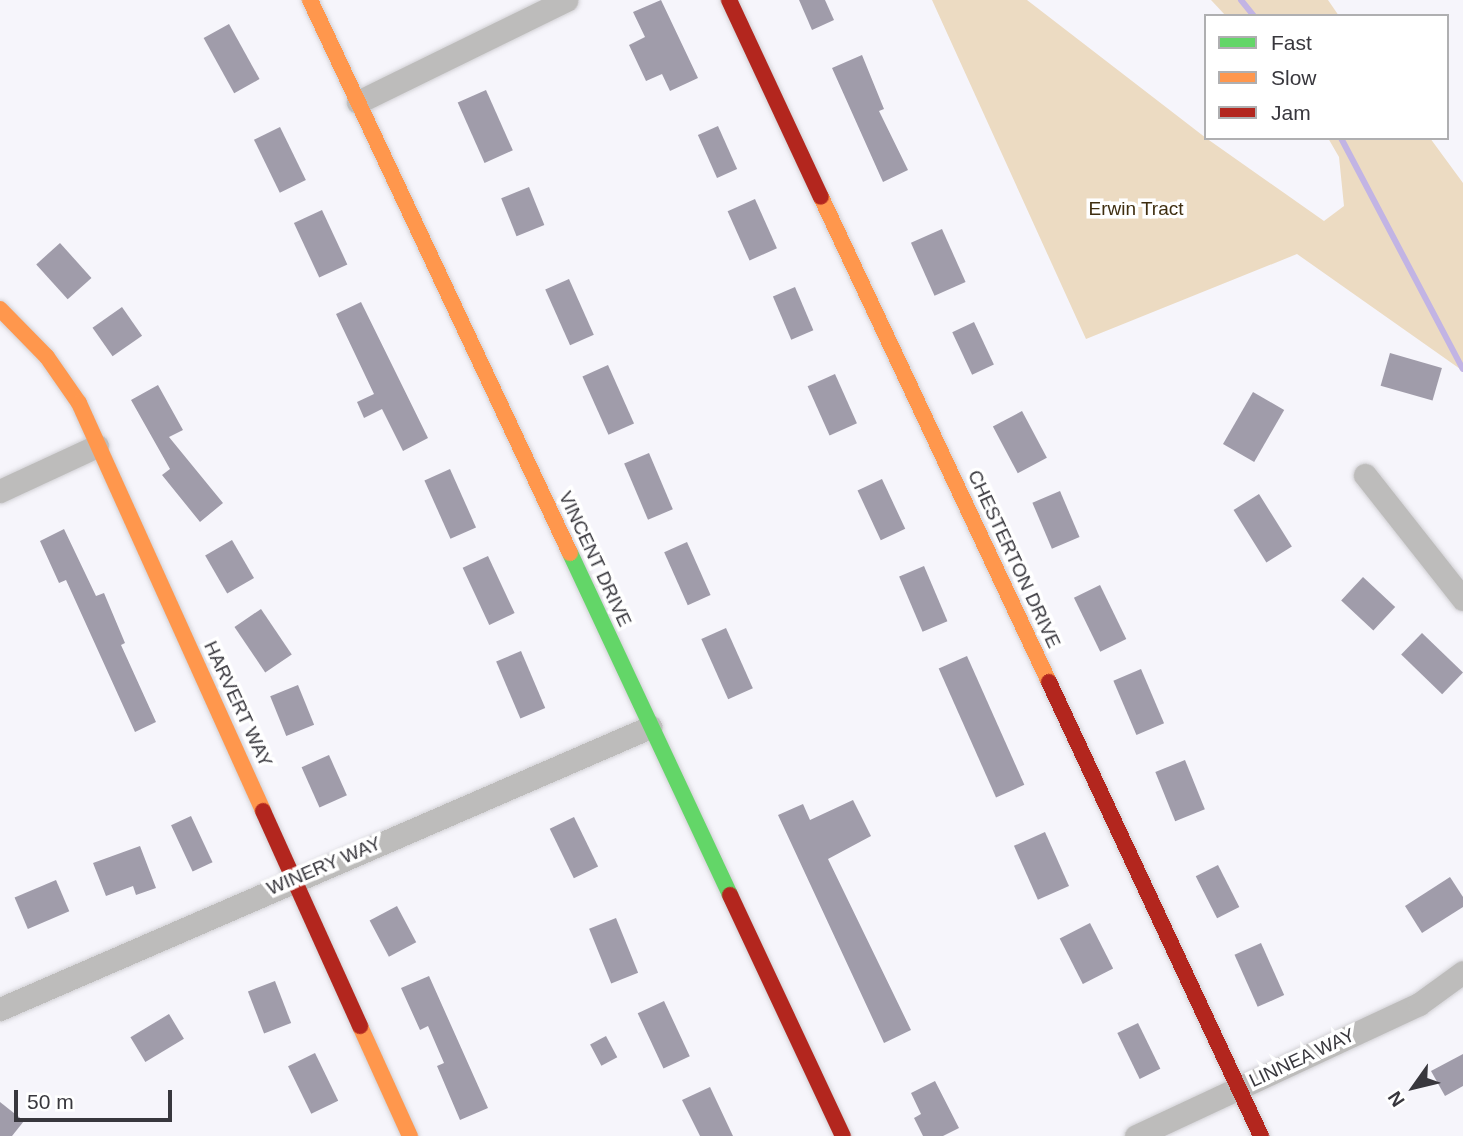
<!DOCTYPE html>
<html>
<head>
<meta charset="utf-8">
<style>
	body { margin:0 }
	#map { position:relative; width:1463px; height:1136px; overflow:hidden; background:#f6f5fb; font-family:Arial,sans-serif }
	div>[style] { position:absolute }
	.green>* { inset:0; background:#ecdbc2 }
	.stream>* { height:6px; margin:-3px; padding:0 3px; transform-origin:3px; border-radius:3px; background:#c2b4e4 }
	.building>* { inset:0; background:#a09caa; transform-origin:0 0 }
	.roads { filter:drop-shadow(0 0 2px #d1d0d4) drop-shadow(0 0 2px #d1d0d4) }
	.street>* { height:23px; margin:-11.5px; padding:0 11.5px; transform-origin:11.5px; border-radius:11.5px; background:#bdbcbb }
	.fast>* { height:16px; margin:-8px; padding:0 8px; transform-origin:8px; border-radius:8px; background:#63d668 }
	.slow>* { height:16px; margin:-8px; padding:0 8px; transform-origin:8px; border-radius:8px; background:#ff974d }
	.jam>* { height:16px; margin:-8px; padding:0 8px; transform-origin:8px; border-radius:8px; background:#b3261e }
	span { translate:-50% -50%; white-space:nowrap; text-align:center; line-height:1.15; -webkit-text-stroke:7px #fff; paint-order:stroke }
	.park-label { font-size:19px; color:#3f2e10 }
	.street-label { font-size:19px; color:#38373d }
	.legend { position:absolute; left:1204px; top:14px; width:245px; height:126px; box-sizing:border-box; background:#fff; border:2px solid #afafb1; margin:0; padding:9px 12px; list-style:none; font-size:21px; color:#38373d }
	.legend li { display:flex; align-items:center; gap:14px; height:35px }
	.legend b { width:35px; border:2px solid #afafb1 }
	.north { position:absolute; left:1379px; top:1052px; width:70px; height:70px; -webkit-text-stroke:5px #fff; paint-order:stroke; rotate:236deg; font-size:19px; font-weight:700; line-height:28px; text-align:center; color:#38373d }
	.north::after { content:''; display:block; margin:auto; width:24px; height:32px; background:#38373d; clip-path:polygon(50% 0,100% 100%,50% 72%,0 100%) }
	.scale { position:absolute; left:14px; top:1090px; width:158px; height:32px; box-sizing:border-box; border:4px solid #38373d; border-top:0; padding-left:9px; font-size:21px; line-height:24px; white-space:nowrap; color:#38373d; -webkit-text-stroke:5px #fff; paint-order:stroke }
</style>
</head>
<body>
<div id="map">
	<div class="green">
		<div style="clip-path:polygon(932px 0,1027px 0,1206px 138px,1324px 221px,1344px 206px,1339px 157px,1328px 138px,1430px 138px,1463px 183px,1463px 371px,1297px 254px,1086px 339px)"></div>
		<div style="clip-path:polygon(1211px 0,1328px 0,1339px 16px,1226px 16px)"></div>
	</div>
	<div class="stream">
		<div style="left:1241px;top:0;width:21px;rotate:51deg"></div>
		<div style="left:1341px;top:138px;width:261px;rotate:62.2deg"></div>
	</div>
	<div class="building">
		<div style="clip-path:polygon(661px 0,698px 78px,670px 91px,662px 74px,646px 81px,629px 45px,645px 37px,633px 12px)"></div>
		<div style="clip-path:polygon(799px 0,825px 0,834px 20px,812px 30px)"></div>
		<div style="left:229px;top:24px;width:63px;height:29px;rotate:61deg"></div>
		<div style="clip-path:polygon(862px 55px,884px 109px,879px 111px,908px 170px,883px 182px,832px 68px)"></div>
		<div style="left:486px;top:90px;width:66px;height:31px;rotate:66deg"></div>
		<div style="left:718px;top:126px;width:47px;height:22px;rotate:66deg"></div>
		<div style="left:280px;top:127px;width:59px;height:29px;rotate:64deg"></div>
		<div style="left:529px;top:187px;width:41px;height:30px;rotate:68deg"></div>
		<div style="left:755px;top:199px;width:54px;height:30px;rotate:66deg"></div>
		<div style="left:322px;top:210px;width:60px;height:31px;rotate:65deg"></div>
		<div style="left:942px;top:229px;width:58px;height:34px;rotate:66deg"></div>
		<div style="left:60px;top:243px;width:47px;height:32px;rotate:48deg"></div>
		<div style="left:569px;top:279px;width:61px;height:26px;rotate:66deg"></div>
		<div style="left:795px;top:287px;width:47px;height:24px;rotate:67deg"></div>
		<div style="clip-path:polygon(361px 302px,428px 438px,403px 451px,382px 409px,364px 418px,357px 402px,374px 394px,336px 314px)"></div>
		<div style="left:122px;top:307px;width:35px;height:36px;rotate:55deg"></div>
		<div style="left:974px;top:322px;width:47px;height:24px;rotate:65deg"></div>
		<div style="left:1390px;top:353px;width:54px;height:34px;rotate:16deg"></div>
		<div style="left:608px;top:365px;width:64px;height:28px;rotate:66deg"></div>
		<div style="left:835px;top:374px;width:54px;height:30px;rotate:66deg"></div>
		<div style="clip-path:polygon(158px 385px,183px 430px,169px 437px,223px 503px,200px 522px,162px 475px,170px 469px,131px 400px)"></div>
		<div style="left:1253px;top:392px;width:36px;height:60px;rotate:30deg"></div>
		<div style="left:1022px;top:411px;width:53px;height:33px;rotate:62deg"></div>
		<div style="left:649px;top:453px;width:61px;height:27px;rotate:67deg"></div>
		<div style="left:450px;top:469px;width:64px;height:28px;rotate:66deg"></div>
		<div style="left:882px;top:479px;width:55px;height:27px;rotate:65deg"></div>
		<div style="left:1060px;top:491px;width:50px;height:30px;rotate:67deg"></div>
		<div style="left:1259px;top:494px;width:62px;height:30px;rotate:58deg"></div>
		<div style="clip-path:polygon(64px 529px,96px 596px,104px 593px,125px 643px,121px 645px,156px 722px,135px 732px,66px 580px,59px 583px,40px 541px)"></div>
		<div style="left:232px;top:540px;width:44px;height:31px;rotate:60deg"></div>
		<div style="left:687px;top:542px;width:58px;height:25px;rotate:66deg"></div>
		<div style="left:488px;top:556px;width:63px;height:28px;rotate:65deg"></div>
		<div style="left:924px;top:566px;width:60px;height:27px;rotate:67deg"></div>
		<div style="left:1363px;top:577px;width:44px;height:32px;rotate:43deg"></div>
		<div style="left:1100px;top:585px;width:60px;height:29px;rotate:64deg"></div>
		<div style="left:261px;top:609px;width:55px;height:32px;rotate:56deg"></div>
		<div style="left:726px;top:628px;width:66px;height:27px;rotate:66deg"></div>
		<div style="left:1422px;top:633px;width:57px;height:30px;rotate:44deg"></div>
		<div style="left:521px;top:651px;width:62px;height:27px;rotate:67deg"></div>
		<div style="left:967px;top:656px;width:141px;height:31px;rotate:66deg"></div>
		<div style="left:1141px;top:669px;width:59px;height:30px;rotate:67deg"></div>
		<div style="left:298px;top:685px;width:43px;height:30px;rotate:68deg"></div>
		<div style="left:329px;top:755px;width:44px;height:30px;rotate:66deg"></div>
		<div style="left:1185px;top:760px;width:53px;height:32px;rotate:68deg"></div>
		<div style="clip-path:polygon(853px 800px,871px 836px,828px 859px,911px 1030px,884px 1043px,778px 815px,803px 804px,810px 820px)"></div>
		<div style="left:191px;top:816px;width:51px;height:22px;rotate:65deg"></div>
		<div style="left:574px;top:817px;width:55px;height:27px;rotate:64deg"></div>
		<div style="left:1045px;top:832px;width:59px;height:34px;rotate:66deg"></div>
		<div style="clip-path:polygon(140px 846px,156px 888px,136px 895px,133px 886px,106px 896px,93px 863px)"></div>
		<div style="left:1218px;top:865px;width:47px;height:25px;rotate:63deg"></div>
		<div style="clip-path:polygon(1450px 877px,1463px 897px,1463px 907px,1422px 933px,1405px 906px)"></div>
		<div style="left:56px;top:880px;width:34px;height:45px;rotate:67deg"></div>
		<div style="left:397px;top:906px;width:41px;height:31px;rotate:62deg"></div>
		<div style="left:616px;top:918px;width:59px;height:29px;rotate:68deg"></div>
		<div style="left:1090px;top:923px;width:51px;height:34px;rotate:63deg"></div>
		<div style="left:1261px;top:943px;width:57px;height:29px;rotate:66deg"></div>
		<div style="clip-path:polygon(429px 976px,488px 1108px,460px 1120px,437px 1066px,444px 1063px,428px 1026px,420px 1030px,401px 988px)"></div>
		<div style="left:275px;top:981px;width:45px;height:29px;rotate:69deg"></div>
		<div style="left:664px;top:1001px;width:61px;height:29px;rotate:65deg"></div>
		<div style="left:169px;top:1014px;width:29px;height:45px;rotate:59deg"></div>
		<div style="left:1138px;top:1023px;width:51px;height:23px;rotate:64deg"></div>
		<div style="left:606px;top:1036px;width:24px;height:18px;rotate:62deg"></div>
		<div style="left:315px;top:1053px;width:53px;height:30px;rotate:64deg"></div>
		<div style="clip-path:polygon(1463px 1054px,1463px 1086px,1445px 1096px,1431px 1071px)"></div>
		<div style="clip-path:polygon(935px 1081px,959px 1128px,943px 1136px,923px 1136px,914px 1118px,921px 1114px,911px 1093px)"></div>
		<div style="clip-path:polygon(710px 1087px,733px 1136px,700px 1136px,682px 1100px)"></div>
		<div style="clip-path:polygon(0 1102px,24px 1121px,12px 1136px,0 1136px)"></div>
	</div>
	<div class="roads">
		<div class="street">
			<div style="left:358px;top:102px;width:232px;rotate:-26.1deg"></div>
			<div style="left:1365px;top:475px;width:158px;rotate:51.7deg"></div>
			<div style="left:0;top:491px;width:107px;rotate:-24.9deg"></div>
			<div style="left:0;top:1009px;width:709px;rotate:-23.45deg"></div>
			<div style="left:1136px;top:1136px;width:312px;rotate:-25deg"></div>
			<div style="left:1419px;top:1004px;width:54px;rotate:-36deg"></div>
		</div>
		<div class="fast">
			<div style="left:570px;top:553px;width:378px;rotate:64.9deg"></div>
		</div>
		<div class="slow">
			<div style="left:310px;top:0;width:611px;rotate:64.82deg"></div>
			<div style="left:821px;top:197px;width:536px;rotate:64.82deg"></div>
			<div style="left:0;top:309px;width:67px;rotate:45.6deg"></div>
			<div style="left:47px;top:357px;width:56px;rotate:55.2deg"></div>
			<div style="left:79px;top:403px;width:448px;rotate:65.7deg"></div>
			<div style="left:360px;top:1026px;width:121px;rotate:65.6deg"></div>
		</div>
		<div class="jam">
			<div style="left:729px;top:0;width:217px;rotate:65deg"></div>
			<div style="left:1049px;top:682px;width:501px;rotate:64.97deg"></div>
			<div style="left:263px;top:811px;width:236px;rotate:65.7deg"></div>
			<div style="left:730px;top:895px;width:266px;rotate:64.9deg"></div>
		</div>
	</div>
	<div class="park-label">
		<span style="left:1136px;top:209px">Erwin Tract</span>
	</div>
	<div class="street-label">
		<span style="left:595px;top:559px;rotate:65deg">VINCENT DRIVE</span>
		<span style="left:1014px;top:559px;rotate:65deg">CHESTERTON DRIVE</span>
		<span style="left:238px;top:704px;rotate:65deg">HARVERT WAY</span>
		<span style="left:324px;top:866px;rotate:-23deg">WINERY WAY</span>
		<span style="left:1302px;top:1058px;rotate:-25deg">LINNEA WAY</span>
	</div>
	<ul class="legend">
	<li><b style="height:9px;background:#63d668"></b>Fast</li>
	<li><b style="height:9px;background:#ff974d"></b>Slow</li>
	<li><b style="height:9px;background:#b3261e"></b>Jam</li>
	</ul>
	<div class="north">N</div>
	<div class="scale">50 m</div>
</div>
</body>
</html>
